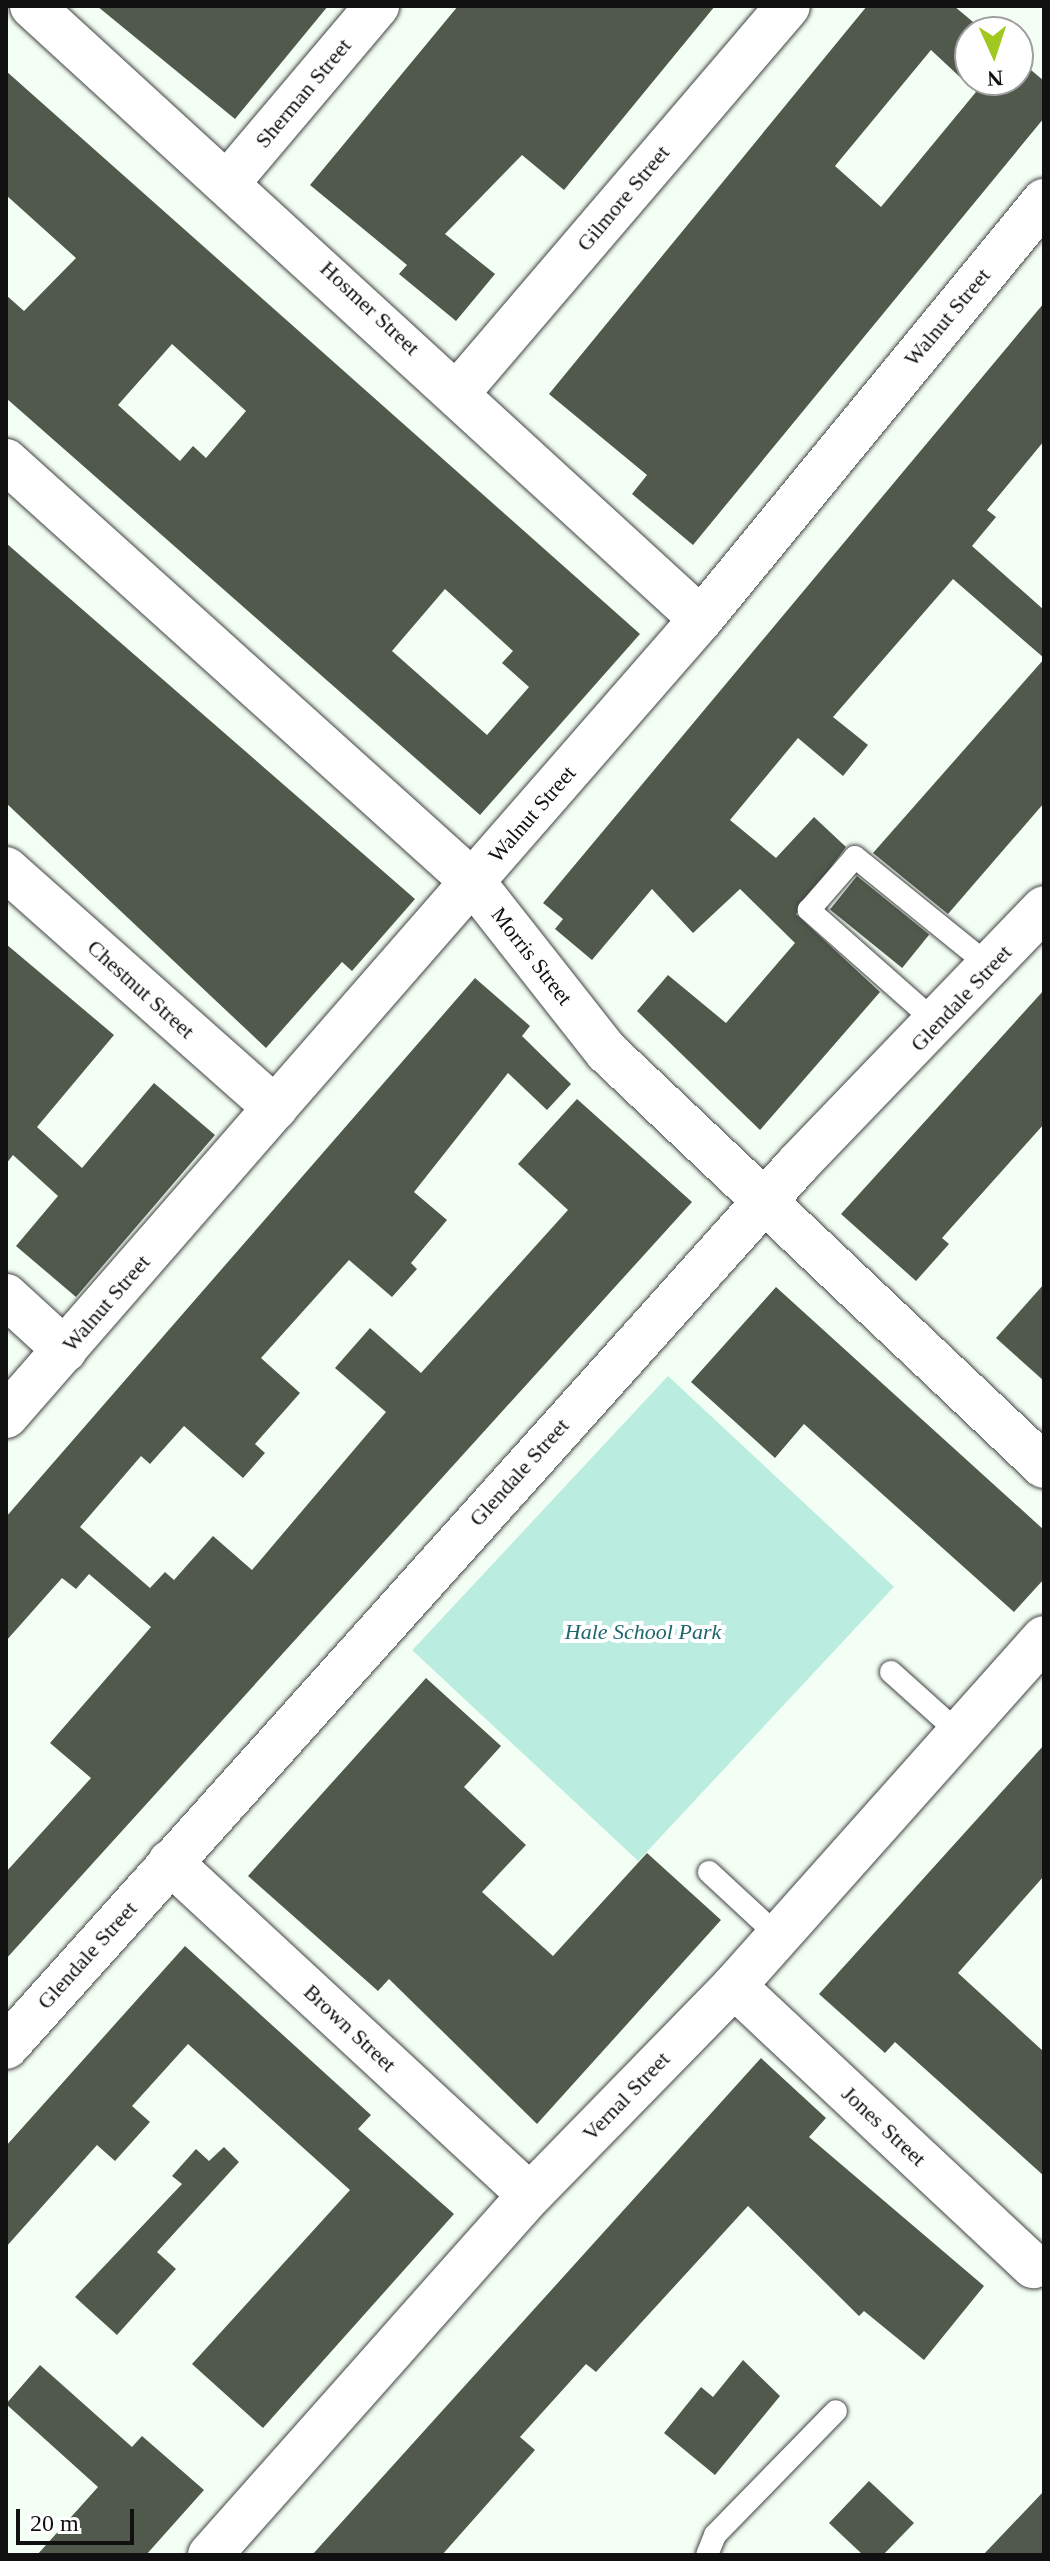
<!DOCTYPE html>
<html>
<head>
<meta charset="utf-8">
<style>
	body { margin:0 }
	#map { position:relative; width:1050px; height:2561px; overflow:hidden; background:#f3fff4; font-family:"Times New Roman",serif }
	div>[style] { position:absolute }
	.green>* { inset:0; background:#baece0; transform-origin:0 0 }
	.building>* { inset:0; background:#50594c; transform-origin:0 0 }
	.roads { filter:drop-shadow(0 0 2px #434343) drop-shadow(0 0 2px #434343) }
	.service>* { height:22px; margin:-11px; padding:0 11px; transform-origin:11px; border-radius:11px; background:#fff }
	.minor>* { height:44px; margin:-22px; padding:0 22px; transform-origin:22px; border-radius:22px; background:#fff }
	.tertiary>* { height:44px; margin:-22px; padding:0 22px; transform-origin:22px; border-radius:22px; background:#fff }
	span { translate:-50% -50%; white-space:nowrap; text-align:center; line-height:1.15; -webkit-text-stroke:8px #fff; paint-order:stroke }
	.street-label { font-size:22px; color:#101010 }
	.park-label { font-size:22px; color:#1c666c; font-style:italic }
	.frame { position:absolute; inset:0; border:8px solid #101010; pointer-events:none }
	.north { position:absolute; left:954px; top:16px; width:80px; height:80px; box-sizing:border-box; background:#fff; border:2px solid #9f9f9f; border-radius:50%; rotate:177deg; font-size:22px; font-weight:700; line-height:32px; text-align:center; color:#101010 }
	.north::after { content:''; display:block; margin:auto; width:28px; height:36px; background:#a1c820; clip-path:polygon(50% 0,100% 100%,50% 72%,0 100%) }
	.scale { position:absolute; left:16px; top:2509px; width:118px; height:36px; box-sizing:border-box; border:4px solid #101010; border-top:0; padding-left:10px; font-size:24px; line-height:28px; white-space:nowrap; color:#101010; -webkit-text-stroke:6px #fff; paint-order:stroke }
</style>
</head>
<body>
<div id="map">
	<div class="green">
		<div style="left:668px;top:1376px;width:309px;height:375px;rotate:43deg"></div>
	</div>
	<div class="building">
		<div style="clip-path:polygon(97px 6px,328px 6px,235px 119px)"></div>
		<div style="clip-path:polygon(458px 6px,715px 6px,564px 190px,522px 155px,445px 234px,495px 274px,456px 321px,399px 274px,407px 265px,310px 185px)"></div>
		<div style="clip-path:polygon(evenodd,867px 6px,954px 6px,985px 32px,970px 32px,970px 80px,1018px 80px,1018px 59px,1044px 81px,1044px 118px,693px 545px,632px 494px,647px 475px,549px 394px,867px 6px,931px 50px,976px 92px,881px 207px,835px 166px,931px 50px)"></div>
		<div style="clip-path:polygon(evenodd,6px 71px,640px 634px,480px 815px,6px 398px,6px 295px,24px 311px,76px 258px,6px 195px,6px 71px,172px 344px,246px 411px,206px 458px,193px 446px,180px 461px,118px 405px,172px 344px,6px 71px,445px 589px,513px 651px,502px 663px,529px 687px,487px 735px,392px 651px,445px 589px)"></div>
		<div style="clip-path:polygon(1044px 303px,1044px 441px,987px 510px,996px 517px,972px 546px,1044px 610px,1044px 658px,953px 579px,833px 717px,868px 745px,843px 776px,798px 738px,730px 820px,776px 858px,814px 817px,846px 847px,796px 914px,880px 992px,760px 1130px,637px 1011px,668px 975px,726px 1023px,795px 943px,740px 889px,693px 933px,652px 889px,592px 960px,555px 929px,563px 919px,543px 903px)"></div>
		<div style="clip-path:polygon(6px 543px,415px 899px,352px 971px,342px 962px,266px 1048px,6px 803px)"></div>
		<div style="clip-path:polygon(1044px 659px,1044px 803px,948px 914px,873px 853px)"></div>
		<div style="left:857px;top:876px;width:93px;height:43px;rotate:39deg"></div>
		<div style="clip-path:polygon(6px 944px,114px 1035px,37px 1127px,82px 1168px,154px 1083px,215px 1135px,76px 1297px,16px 1246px,58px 1196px,13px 1155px,6px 1164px)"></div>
		<div style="clip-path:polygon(475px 978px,530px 1026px,522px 1036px,571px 1084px,547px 1110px,508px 1073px,414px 1192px,447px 1220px,411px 1263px,417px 1269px,392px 1297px,349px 1260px,261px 1358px,300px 1393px,255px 1444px,265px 1453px,243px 1478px,184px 1426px,150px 1464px,141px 1456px,80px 1527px,150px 1588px,165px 1572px,174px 1580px,213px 1536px,252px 1570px,386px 1412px,335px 1368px,370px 1328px,421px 1373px,568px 1210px,518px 1164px,577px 1099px,692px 1202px,6px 1959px,6px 1872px,91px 1778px,50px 1743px,151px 1627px,89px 1574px,76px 1589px,62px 1578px,6px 1641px,6px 1517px)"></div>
		<div style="clip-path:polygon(1044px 990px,1044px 1124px,942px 1238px,949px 1244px,916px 1281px,841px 1214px)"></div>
		<div style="clip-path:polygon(1044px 1284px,1044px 1381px,996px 1338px)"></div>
		<div style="clip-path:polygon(776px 1287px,1044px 1530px,1044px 1579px,1014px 1612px,804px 1424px,775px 1458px,691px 1382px)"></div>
		<div style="clip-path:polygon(426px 1678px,501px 1746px,464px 1787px,526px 1845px,482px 1892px,553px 1956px,647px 1853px,721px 1920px,537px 2124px,389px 1979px,378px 1991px,248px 1876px)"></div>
		<div style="clip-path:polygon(1044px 1745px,1044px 1876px,958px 1973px,1044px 2052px,1044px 2176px,895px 2042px,885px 2053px,819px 1994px)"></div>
		<div style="clip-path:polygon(185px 1946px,371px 2115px,358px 2129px,454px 2214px,263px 2428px,192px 2364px,350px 2190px,188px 2044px,132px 2106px,150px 2122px,115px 2161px,97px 2145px,6px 2247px,6px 2146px)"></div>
		<div style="clip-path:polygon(761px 2058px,826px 2118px,809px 2137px,984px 2286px,924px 2360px,864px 2311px,859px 2316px,748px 2206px,596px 2372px,586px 2364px,520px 2437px,535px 2450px,442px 2555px,312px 2555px)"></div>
		<div style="clip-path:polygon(224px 2147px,239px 2162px,157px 2252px,176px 2269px,117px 2335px,75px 2297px,182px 2184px,172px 2176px,196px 2149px,209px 2161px)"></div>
		<div style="clip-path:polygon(743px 2360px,780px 2396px,715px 2475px,664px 2433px,701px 2387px,713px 2397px)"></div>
		<div style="clip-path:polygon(40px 2365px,132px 2447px,142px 2436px,204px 2490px,146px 2555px,37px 2555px,98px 2487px,6px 2404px)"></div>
		<div style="clip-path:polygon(869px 2481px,914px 2523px,883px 2555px,863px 2555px,829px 2523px)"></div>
		<div style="clip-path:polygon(1044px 2491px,1044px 2555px,983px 2555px)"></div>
	</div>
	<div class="roads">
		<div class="service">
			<div style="left:939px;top:1025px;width:174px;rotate:-138.5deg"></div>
			<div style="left:809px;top:910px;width:70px;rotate:-49deg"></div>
			<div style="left:855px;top:857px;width:175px;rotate:39deg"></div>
			<div style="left:891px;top:1672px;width:91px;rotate:41.9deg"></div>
			<div style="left:709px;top:1872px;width:94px;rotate:42.8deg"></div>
			<div style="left:707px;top:2555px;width:22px;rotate:-68deg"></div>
			<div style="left:715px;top:2535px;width:173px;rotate:-45.7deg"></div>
		</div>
		<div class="minor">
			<div style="left:32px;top:6px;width:907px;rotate:42.5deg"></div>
			<div style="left:230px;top:180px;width:228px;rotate:-49.8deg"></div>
			<div style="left:459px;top:391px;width:506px;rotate:-49.48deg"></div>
			<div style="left:6px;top:461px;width:629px;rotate:42.03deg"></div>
			<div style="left:473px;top:882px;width:216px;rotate:51.8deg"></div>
			<div style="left:607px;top:1052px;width:602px;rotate:43.45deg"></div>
			<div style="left:6px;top:869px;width:360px;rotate:41.6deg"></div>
			<div style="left:6px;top:1296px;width:80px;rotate:42.5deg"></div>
			<div style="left:170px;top:1862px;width:490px;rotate:42.8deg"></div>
			<div style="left:734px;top:1986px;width:410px;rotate:43.1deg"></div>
			<div style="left:210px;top:2555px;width:482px;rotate:-48.4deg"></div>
			<div style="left:530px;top:2195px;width:292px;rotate:-45.7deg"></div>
			<div style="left:734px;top:1986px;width:466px;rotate:-48.3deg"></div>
		</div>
		<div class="tertiary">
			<div style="left:6px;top:1416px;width:1057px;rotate:-48.91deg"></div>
			<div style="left:701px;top:619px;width:541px;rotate:-50.63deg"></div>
			<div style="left:6px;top:2047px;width:1186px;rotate:-48.11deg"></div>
			<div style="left:798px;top:1164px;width:355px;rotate:-46.1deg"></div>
		</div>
	</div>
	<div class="street-label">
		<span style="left:303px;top:93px;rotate:-50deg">Sherman Street</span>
		<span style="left:623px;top:198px;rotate:-50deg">Gilmore Street</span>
		<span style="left:370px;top:308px;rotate:43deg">Hosmer Street</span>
		<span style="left:947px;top:317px;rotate:-50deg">Walnut Street</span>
		<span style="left:532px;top:814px;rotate:-49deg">Walnut Street</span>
		<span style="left:532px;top:956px;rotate:52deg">Morris Street</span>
		<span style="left:141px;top:989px;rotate:42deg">Chestnut Street</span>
		<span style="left:961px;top:998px;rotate:-47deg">Glendale Street</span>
		<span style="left:106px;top:1303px;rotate:-49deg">Walnut Street</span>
		<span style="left:519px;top:1472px;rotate:-48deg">Glendale Street</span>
		<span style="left:87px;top:1955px;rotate:-48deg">Glendale Street</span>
		<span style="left:350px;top:2028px;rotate:43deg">Brown Street</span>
		<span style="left:626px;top:2096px;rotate:-46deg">Vernal Street</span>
		<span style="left:884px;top:2126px;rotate:43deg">Jones Street</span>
	</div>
	<div class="park-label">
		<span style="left:643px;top:1632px">Hale School Park</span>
	</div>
	<div class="frame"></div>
	<div class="north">N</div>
	<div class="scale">20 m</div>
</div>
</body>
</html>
